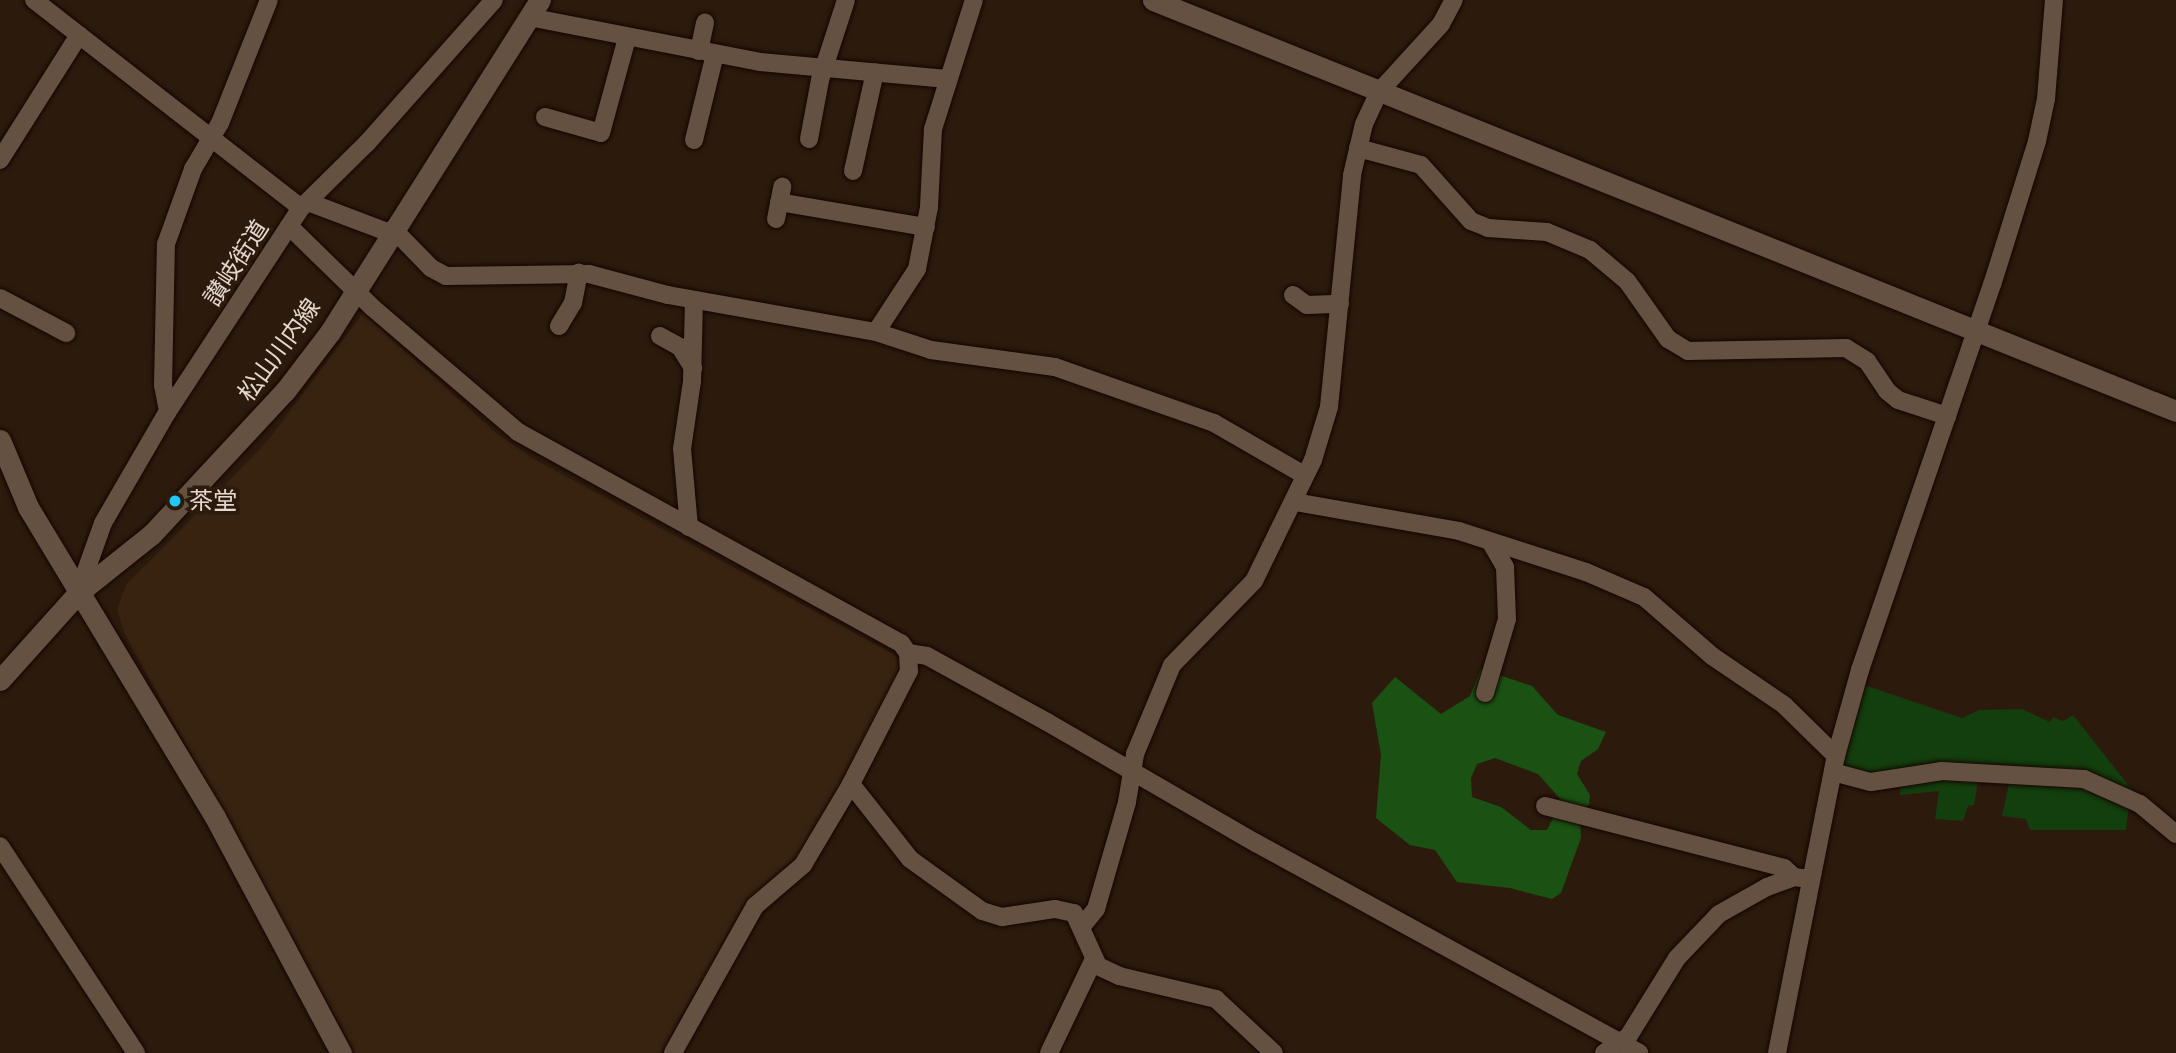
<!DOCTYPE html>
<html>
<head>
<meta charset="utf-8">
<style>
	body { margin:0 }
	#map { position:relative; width:2176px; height:1053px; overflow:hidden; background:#2c1b0d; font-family:Jost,"Noto Sans JP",sans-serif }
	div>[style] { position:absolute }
	.built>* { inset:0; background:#382311 }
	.green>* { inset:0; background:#133e0d }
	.forest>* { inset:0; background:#1a5213 }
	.roads { filter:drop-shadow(0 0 2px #140500) drop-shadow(0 0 2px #140500) }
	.street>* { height:18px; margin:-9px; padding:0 9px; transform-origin:9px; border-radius:9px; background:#655142 }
	.secondary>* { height:21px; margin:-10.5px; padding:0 10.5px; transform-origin:10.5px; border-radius:10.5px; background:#655142 }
	.dots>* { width:19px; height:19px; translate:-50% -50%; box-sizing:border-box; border:4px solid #2c1b0d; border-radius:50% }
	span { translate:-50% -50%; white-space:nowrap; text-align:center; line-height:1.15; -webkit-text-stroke:7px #2c1b0d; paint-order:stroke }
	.street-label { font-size:24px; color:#e4d8d0 }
	.poi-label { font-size:24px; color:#e4d8d0 }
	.left { translate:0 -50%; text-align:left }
</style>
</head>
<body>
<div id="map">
	<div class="built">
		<div style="clip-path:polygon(363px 313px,497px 434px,534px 459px,895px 655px,901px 664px,903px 676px,845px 784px,795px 858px,745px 904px,661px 1053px,355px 1053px,125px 634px,117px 609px,126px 585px,266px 443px)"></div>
	</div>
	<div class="green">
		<div style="clip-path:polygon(1864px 685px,1962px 718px,1979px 710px,2022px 709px,2050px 722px,2053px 717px,2063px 721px,2073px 715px,2137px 796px,2130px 797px,2126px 830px,2030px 830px,2026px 819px,2002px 816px,2010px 779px,1979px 776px,1974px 805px,1968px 806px,1963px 821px,1935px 819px,1939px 791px,1900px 795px,1901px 775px,1888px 778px,1841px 770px)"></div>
	</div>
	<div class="forest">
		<div style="clip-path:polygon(1481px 669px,1532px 686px,1558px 715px,1606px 732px,1598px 749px,1581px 761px,1577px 774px,1590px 795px,1589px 805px,1583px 808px,1564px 803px,1538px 774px,1495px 758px,1477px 764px,1471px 778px,1472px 797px,1501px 807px,1531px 830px,1547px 830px,1555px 814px,1580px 823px,1581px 838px,1561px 893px,1552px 899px,1510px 888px,1457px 882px,1435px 850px,1410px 845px,1376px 818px,1381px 755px,1372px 703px,1395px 677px,1441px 714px,1470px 696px)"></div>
	</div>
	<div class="roads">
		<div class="street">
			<div style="left:34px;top:0;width:338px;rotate:37.9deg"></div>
			<div style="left:529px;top:17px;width:235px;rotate:11deg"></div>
			<div style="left:760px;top:62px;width:188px;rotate:5.2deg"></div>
			<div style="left:699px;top:51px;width:29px;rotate:-78deg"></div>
			<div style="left:545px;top:117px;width:58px;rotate:15.9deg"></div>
			<div style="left:601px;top:133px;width:98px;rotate:-74.7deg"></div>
			<div style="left:809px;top:139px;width:60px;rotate:-79.4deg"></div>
			<div style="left:820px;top:80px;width:84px;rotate:-72deg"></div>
			<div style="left:694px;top:140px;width:89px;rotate:-76.3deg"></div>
			<div style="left:1358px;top:148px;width:65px;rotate:15.1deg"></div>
			<div style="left:1421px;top:165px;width:75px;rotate:48.2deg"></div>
			<div style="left:1471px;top:221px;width:18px;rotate:22deg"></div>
			<div style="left:1488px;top:228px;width:59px;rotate:3.9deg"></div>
			<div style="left:1547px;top:232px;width:47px;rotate:22.7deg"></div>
			<div style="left:1590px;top:250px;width:48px;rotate:40deg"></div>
			<div style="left:1627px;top:281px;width:71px;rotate:54.7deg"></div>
			<div style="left:1668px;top:339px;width:23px;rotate:31deg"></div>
			<div style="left:1688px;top:351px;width:158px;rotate:-1.1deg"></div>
			<div style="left:1846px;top:348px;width:25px;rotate:32deg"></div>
			<div style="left:1867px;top:361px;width:36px;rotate:56deg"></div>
			<div style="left:1887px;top:391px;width:14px;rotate:39deg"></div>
			<div style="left:1898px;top:400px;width:52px;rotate:18.1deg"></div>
			<div style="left:0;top:160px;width:148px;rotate:-57.7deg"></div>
			<div style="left:853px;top:171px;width:101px;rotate:-77.5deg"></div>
			<div style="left:308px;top:202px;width:88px;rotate:20.7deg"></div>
			<div style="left:779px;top:202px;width:149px;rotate:9.7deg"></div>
			<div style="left:776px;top:219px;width:33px;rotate:-79deg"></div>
			<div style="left:289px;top:226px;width:117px;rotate:44.3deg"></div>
			<div style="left:373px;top:308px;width:191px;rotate:40.5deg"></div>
			<div style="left:518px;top:432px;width:437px;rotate:28.9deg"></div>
			<div style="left:901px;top:643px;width:12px;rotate:55deg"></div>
			<div style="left:908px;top:653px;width:18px;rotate:87deg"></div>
			<div style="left:909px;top:671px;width:127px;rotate:117.2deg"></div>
			<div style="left:851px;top:784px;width:94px;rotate:120.7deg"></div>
			<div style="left:803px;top:865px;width:63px;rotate:139.5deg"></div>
			<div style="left:755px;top:906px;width:168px;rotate:119.2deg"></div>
			<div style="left:393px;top:229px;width:54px;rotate:45.7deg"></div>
			<div style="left:431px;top:268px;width:17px;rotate:28deg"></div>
			<div style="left:446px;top:276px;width:143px;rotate:-0.8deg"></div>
			<div style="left:589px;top:274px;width:82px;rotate:14.9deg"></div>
			<div style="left:668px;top:295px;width:211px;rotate:10.1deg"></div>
			<div style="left:876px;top:332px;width:58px;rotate:18.1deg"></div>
			<div style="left:931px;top:350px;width:125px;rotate:7.8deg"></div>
			<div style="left:1055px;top:367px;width:169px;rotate:19.4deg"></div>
			<div style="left:1214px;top:423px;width:104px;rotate:30deg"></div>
			<div style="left:1293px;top:295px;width:17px;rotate:36deg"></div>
			<div style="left:1307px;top:305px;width:33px;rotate:-2deg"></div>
			<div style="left:0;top:298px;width:75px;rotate:27.9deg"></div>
			<div style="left:559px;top:326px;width:27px;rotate:-59deg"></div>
			<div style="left:573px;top:303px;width:31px;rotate:-79deg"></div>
			<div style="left:876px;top:332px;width:75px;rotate:-56.9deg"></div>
			<div style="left:917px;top:269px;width:63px;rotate:-79deg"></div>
			<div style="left:929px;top:207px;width:78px;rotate:-87.1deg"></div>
			<div style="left:933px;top:129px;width:135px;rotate:-72.4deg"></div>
			<div style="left:660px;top:336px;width:23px;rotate:29deg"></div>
			<div style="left:680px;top:347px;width:25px;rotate:58deg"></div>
			<div style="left:168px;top:411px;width:26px;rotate:-101deg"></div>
			<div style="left:163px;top:385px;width:141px;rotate:-88.8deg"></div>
			<div style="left:166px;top:244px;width:80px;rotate:-70.2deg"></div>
			<div style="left:193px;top:169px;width:53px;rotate:-59.6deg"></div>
			<div style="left:220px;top:123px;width:132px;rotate:-68.3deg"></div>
			<div style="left:1295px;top:502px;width:167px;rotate:10deg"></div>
			<div style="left:1459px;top:531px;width:133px;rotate:17.9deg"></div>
			<div style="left:1586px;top:572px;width:63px;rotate:23.3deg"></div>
			<div style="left:1644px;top:597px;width:90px;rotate:40.9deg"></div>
			<div style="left:1712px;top:656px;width:87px;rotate:34.2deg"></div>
			<div style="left:1784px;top:705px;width:73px;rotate:44.4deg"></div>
			<div style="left:689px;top:527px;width:78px;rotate:-95.1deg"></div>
			<div style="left:682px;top:449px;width:69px;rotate:-81.6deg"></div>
			<div style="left:692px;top:381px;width:81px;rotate:-88.6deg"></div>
			<div style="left:78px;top:593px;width:74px;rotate:-70.3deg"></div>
			<div style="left:103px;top:523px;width:129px;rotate:-59.9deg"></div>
			<div style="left:168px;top:411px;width:243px;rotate:-56.8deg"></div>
			<div style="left:301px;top:208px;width:93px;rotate:-44.6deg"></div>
			<div style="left:367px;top:143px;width:191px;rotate:-48.4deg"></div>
			<div style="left:908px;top:653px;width:19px;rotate:9deg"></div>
			<div style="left:927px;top:656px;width:137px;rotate:28.8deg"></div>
			<div style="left:1047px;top:722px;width:241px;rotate:30.1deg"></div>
			<div style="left:1256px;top:843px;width:437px;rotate:28.7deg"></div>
			<div style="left:1485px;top:693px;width:77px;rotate:-73.4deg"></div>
			<div style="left:1507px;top:619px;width:52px;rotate:-92.2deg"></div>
			<div style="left:1505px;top:567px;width:28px;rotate:-120deg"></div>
			<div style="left:1833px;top:772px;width:39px;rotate:15deg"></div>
			<div style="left:1871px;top:782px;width:72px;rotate:-8.8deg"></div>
			<div style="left:1942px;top:771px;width:142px;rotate:3.2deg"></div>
			<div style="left:2084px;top:779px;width:61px;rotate:24.1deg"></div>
			<div style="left:2140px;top:804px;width:47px;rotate:39.8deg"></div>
			<div style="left:851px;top:784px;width:95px;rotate:51.8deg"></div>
			<div style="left:910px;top:859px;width:89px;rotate:35.8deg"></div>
			<div style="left:982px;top:911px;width:21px;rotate:17deg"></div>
			<div style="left:1002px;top:917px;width:54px;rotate:-8.6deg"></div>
			<div style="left:1055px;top:909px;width:19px;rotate:12deg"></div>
			<div style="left:1074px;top:913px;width:58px;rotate:65.6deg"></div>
			<div style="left:1098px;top:966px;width:23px;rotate:25deg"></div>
			<div style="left:1119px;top:976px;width:100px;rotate:13.3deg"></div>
			<div style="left:1216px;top:999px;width:79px;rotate:43deg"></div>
			<div style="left:1545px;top:806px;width:247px;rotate:14.5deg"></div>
			<div style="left:1784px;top:868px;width:13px;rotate:42deg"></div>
			<div style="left:0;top:846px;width:248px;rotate:56.7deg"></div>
			<div style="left:1083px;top:925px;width:21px;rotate:-51deg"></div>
			<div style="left:1096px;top:909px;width:111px;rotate:-73.8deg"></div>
			<div style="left:1127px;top:802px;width:49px;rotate:-80.5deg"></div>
			<div style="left:1135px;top:754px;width:96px;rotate:-67.4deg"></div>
			<div style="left:1172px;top:665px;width:117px;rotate:-45.7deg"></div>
			<div style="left:1254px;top:581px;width:135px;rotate:-64deg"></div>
			<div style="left:1313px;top:460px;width:55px;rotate:-73.2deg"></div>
			<div style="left:1329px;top:407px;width:233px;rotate:-84.3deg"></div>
			<div style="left:1352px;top:175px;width:52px;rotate:-76.8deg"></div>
			<div style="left:1364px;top:124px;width:35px;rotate:-65deg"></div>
			<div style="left:1379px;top:92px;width:92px;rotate:-47.6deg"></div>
			<div style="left:1441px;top:24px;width:27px;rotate:-62deg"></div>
			<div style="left:1049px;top:1053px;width:102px;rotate:-64.4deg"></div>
			<div style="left:1604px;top:1053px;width:29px;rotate:-34deg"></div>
			<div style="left:1628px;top:1037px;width:93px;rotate:-58.2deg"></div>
			<div style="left:1677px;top:958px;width:61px;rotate:-46.3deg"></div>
			<div style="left:1719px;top:914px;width:55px;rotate:-29.4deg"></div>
			<div style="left:1767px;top:887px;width:29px;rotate:-20deg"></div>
			<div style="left:1794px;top:877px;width:17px;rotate:7deg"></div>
			<div style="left:1777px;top:1053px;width:303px;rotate:-78.8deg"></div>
			<div style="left:1836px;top:756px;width:89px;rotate:-74.4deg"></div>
			<div style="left:1860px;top:670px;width:407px;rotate:-71.1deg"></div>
			<div style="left:1992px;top:285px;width:151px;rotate:-72.6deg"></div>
			<div style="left:2037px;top:141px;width:43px;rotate:-77.9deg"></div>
			<div style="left:2046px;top:99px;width:99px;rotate:-85.4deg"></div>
		</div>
		<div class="secondary">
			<div style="left:1153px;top:0;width:1102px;rotate:21.89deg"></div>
			<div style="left:0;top:440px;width:73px;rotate:67.3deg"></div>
			<div style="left:28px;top:507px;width:362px;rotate:58.9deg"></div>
			<div style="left:215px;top:817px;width:268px;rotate:61.9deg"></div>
			<div style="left:0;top:680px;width:117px;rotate:-48.1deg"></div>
			<div style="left:78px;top:593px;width:95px;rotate:-38.6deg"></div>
			<div style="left:152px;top:534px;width:195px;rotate:-47.1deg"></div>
			<div style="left:285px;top:391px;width:74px;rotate:-52.7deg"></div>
			<div style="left:330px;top:332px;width:393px;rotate:-57.7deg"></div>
		</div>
	</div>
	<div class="dots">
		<div style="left:175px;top:501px;background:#20c9fd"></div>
	</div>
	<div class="street-label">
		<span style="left:236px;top:263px;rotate:-57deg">讃岐街道</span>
		<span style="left:279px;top:350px;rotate:-54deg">松山川内線</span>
	</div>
	<div class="poi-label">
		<span class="left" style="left:189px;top:501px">茶堂</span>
	</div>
</div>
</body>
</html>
